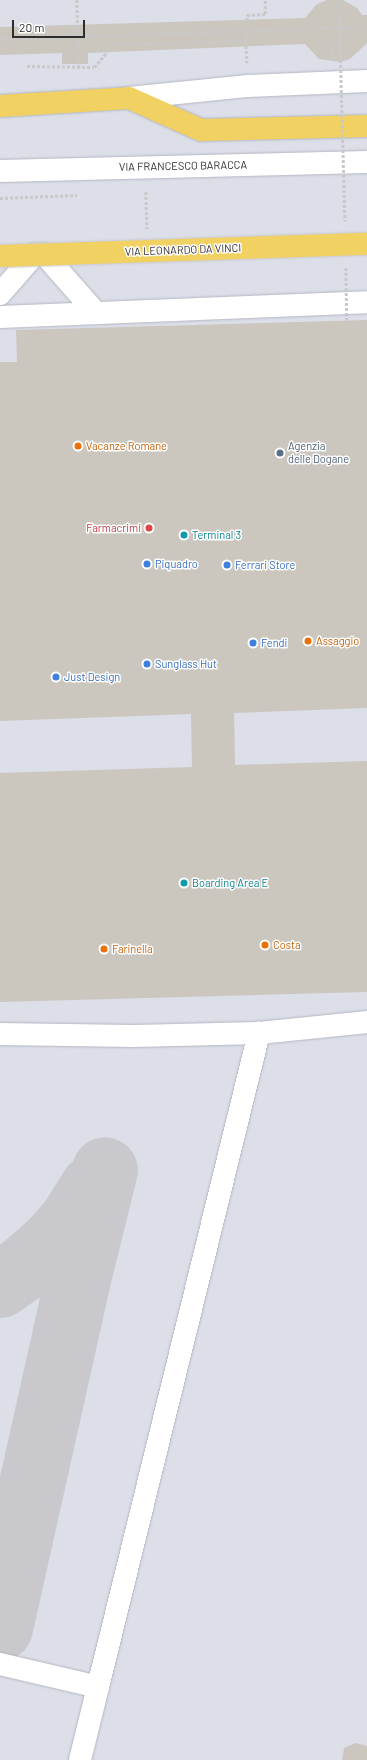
<!DOCTYPE html>
<html>
<head>
<meta charset="utf-8">
<style>
	body { margin:0 }
	#map { position:relative; width:367px; height:1760px; overflow:hidden; background:#efe9e1; font-family:Barlow,sans-serif }
	div>[style] { position:absolute }
	.airport>* { inset:0; background:#dcdee8; transform-origin:0 0 }
	.taxiway>* { height:66px; margin:-33px; padding:0 33px; transform-origin:33px; border-radius:33px; background:#c9c8cc }
	.building>* { inset:0; background:#cbc7bf }
	.path>* { height:2.5px; margin-top:-1.25px; transform-origin:0; background:repeating-linear-gradient(90deg,#c9c9c9 0 3px,transparent 0 5px) }
	.roads { filter:drop-shadow(0 0 1px #b4b7c1) drop-shadow(0 0 1px #b4b7c1) }
	.minor>* { height:22px; margin:-11px; padding:0 11px; transform-origin:11px; border-radius:11px; background:#fff }
	.major>* { height:22px; margin:-11px; padding:0 11px; transform-origin:11px; border-radius:11px; background:#f2d163 }
	.path-bridge>* { height:2.5px; margin-top:-1.25px; transform-origin:0; background:repeating-linear-gradient(90deg,#c9c9c9 0 3px,transparent 0 5px) }
	.bridges { filter:drop-shadow(0 0 1px #c9c9c9) drop-shadow(0 0 1px #c9c9c9) }
	.major-bridge>* { height:22px; margin:-11px; padding:0 11px; transform-origin:11px; border-radius:11px; background:#f2d163 }
	.dots>* { width:11px; height:11px; translate:-50% -50%; box-sizing:border-box; border:2px solid #fff; border-radius:50% }
	span { translate:-50% -50%; white-space:nowrap; text-align:center; line-height:1.15; -webkit-text-stroke:3px #fff; paint-order:stroke }
	.street-label { font-size:11px; color:#2e2e2e }
	.food-label { font-size:11px; color:#c56008 }
	.left { translate:0 -50%; text-align:left }
	.service-label { font-size:11px; color:#4e5e75 }
	.health-label { font-size:11px; color:#be3a42 }
	.right { translate:-100% -50%; text-align:right }
	.culture-label { font-size:11px; color:#0d838f }
	.shop-label { font-size:11px; color:#366cbe }
	.scale { position:absolute; left:12px; top:20px; width:73px; height:18px; box-sizing:border-box; border:2px solid #2e2e2e; border-top:0; padding-left:5px; font-size:12px; line-height:14px; white-space:nowrap; color:#2e2e2e; -webkit-text-stroke:3px #fff; paint-order:stroke }
</style>
</head>
<body>
<div id="map">
	<div class="airport">
		<div style="left:0;top:0;width:367px;height:1760px"></div>
	</div>
	<div class="taxiway">
		<div style="left:0;top:1285px;width:28px;rotate:-35deg"></div>
		<div style="left:23px;top:1269px;width:37px;rotate:-41deg"></div>
		<div style="left:51px;top:1245px;width:32px;rotate:-49deg"></div>
		<div style="left:72px;top:1221px;width:39px;rotate:-58deg"></div>
		<div style="left:0;top:1628px;width:353px;rotate:-77.4deg"></div>
		<div style="left:77px;top:1283px;width:116px;rotate:-76.1deg"></div>
	</div>
	<div class="building">
		<div style="clip-path:polygon(327px 0,343px 0,357px 8px,362px 15px,367px 15px,367px 43px,350px 59px,340px 62px,319px 59px,305px 44px,88px 53px,88px 64px,62px 64px,62px 53px,0 55px,0 27px,305px 18px,317px 4px)"></div>
		<div style="clip-path:polygon(367px 320px,367px 708px,234px 713px,235px 765px,367px 761px,367px 992px,0 1002px,0 773px,192px 767px,191px 714px,0 721px,0 362px,17px 362px,16px 330px)"></div>
		<div style="clip-path:polygon(356px 1743px,367px 1746px,367px 1760px,342px 1760px,344px 1748px)"></div>
	</div>
	<div class="path">
		<div style="left:77px;top:0;width:67px;rotate:88.3deg"></div>
		<div style="left:246px;top:41px;width:26px;rotate:-88deg"></div>
		<div style="left:247px;top:15px;width:18px;rotate:-3deg"></div>
		<div style="left:265px;top:14px;width:14px;rotate:-90deg"></div>
		<div style="left:333px;top:60px;width:13px;rotate:-94deg"></div>
		<div style="left:332px;top:47px;width:9px"></div>
		<div style="left:27px;top:66px;width:67px;rotate:0.9deg"></div>
		<div style="left:94px;top:67px;width:30px;rotate:-49deg"></div>
		<div style="left:114px;top:44px;width:132px;rotate:-1.3deg"></div>
		<div style="left:246px;top:41px;width:22px;rotate:87deg"></div>
		<div style="left:146px;top:192px;width:37px;rotate:88deg"></div>
		<div style="left:0;top:198px;width:77px;rotate:-2.2deg"></div>
	</div>
	<div class="roads">
		<div class="minor">
			<div style="left:129px;top:98px;width:120px;rotate:-5.8deg"></div>
			<div style="left:248px;top:86px;width:119px;rotate:-2.4deg"></div>
			<div style="left:0;top:171px;width:367px;rotate:-1.4deg"></div>
			<div style="left:44px;top:254px;width:79px;rotate:48.6deg"></div>
			<div style="left:0;top:294px;width:53px;rotate:-48.8deg"></div>
			<div style="left:0;top:317px;width:367px;rotate:-2.3deg"></div>
			<div style="left:0;top:1034px;width:134px;rotate:0.9deg"></div>
			<div style="left:134px;top:1036px;width:125px;rotate:-1.4deg"></div>
			<div style="left:259px;top:1033px;width:109px;rotate:-5.8deg"></div>
			<div style="left:0;top:1664px;width:101px;rotate:13.2deg"></div>
			<div style="left:98px;top:1687px;width:75px;rotate:103.9deg"></div>
			<div style="left:98px;top:1687px;width:674px;rotate:-76.17deg"></div>
		</div>
		<div class="major">
			<div style="left:0;top:106px;width:129px;rotate:-3.5deg"></div>
			<div style="left:129px;top:98px;width:79px;rotate:24deg"></div>
			<div style="left:201px;top:130px;width:166px;rotate:-1.4deg"></div>
		</div>
	</div>
	<div class="path-bridge">
		<div style="left:339px;top:0;width:221px;rotate:88.4deg"></div>
		<div style="left:0;top:39px;width:367px;rotate:-2deg"></div>
		<div style="left:346px;top:268px;width:52px;rotate:88.9deg"></div>
	</div>
	<div class="bridges">
		<div class="major-bridge">
			<div style="left:0;top:256px;width:367px;rotate:-1.9deg"></div>
		</div>
	</div>
	<div class="dots">
		<div style="left:78px;top:446px;background:#e8710a"></div>
		<div style="left:280px;top:453px;background:#5c6f8a"></div>
		<div style="left:149px;top:528px;background:#e0444e"></div>
		<div style="left:184px;top:535px;background:#0f9aa8"></div>
		<div style="left:147px;top:564px;background:#3f7fe0"></div>
		<div style="left:227px;top:565px;background:#3f7fe0"></div>
		<div style="left:308px;top:641px;background:#e8710a"></div>
		<div style="left:253px;top:643px;background:#3f7fe0"></div>
		<div style="left:147px;top:664px;background:#3f7fe0"></div>
		<div style="left:56px;top:677px;background:#3f7fe0"></div>
		<div style="left:184px;top:883px;background:#0f9aa8"></div>
		<div style="left:265px;top:945px;background:#e8710a"></div>
		<div style="left:104px;top:949px;background:#e8710a"></div>
	</div>
	<div class="street-label">
		<span style="left:183px;top:166px;rotate:-1deg">VIA FRANCESCO BARACCA</span>
		<span style="left:183px;top:250px;rotate:-2deg">VIA LEONARDO DA VINCI</span>
	</div>
	<div class="food-label">
		<span class="left" style="left:86px;top:446px">Vacanze Romane</span>
		<span class="left" style="left:316px;top:641px">Assaggio</span>
		<span class="left" style="left:273px;top:945px">Costa</span>
		<span class="left" style="left:112px;top:949px">Farinella</span>
	</div>
	<div class="service-label">
		<span class="left" style="left:288px;top:453px">Agenzia<br>delle Dogane</span>
	</div>
	<div class="health-label">
		<span class="right" style="left:141px;top:528px">Farmacrimi</span>
	</div>
	<div class="culture-label">
		<span class="left" style="left:192px;top:535px">Terminal 3</span>
		<span class="left" style="left:192px;top:883px">Boarding Area E</span>
	</div>
	<div class="shop-label">
		<span class="left" style="left:155px;top:564px">Piquadro</span>
		<span class="left" style="left:235px;top:565px">Ferrari Store</span>
		<span class="left" style="left:261px;top:643px">Fendi</span>
		<span class="left" style="left:155px;top:664px">Sunglass Hut</span>
		<span class="left" style="left:64px;top:677px">Just Design</span>
	</div>
	<div class="scale">20 m</div>
</div>
</body>
</html>
